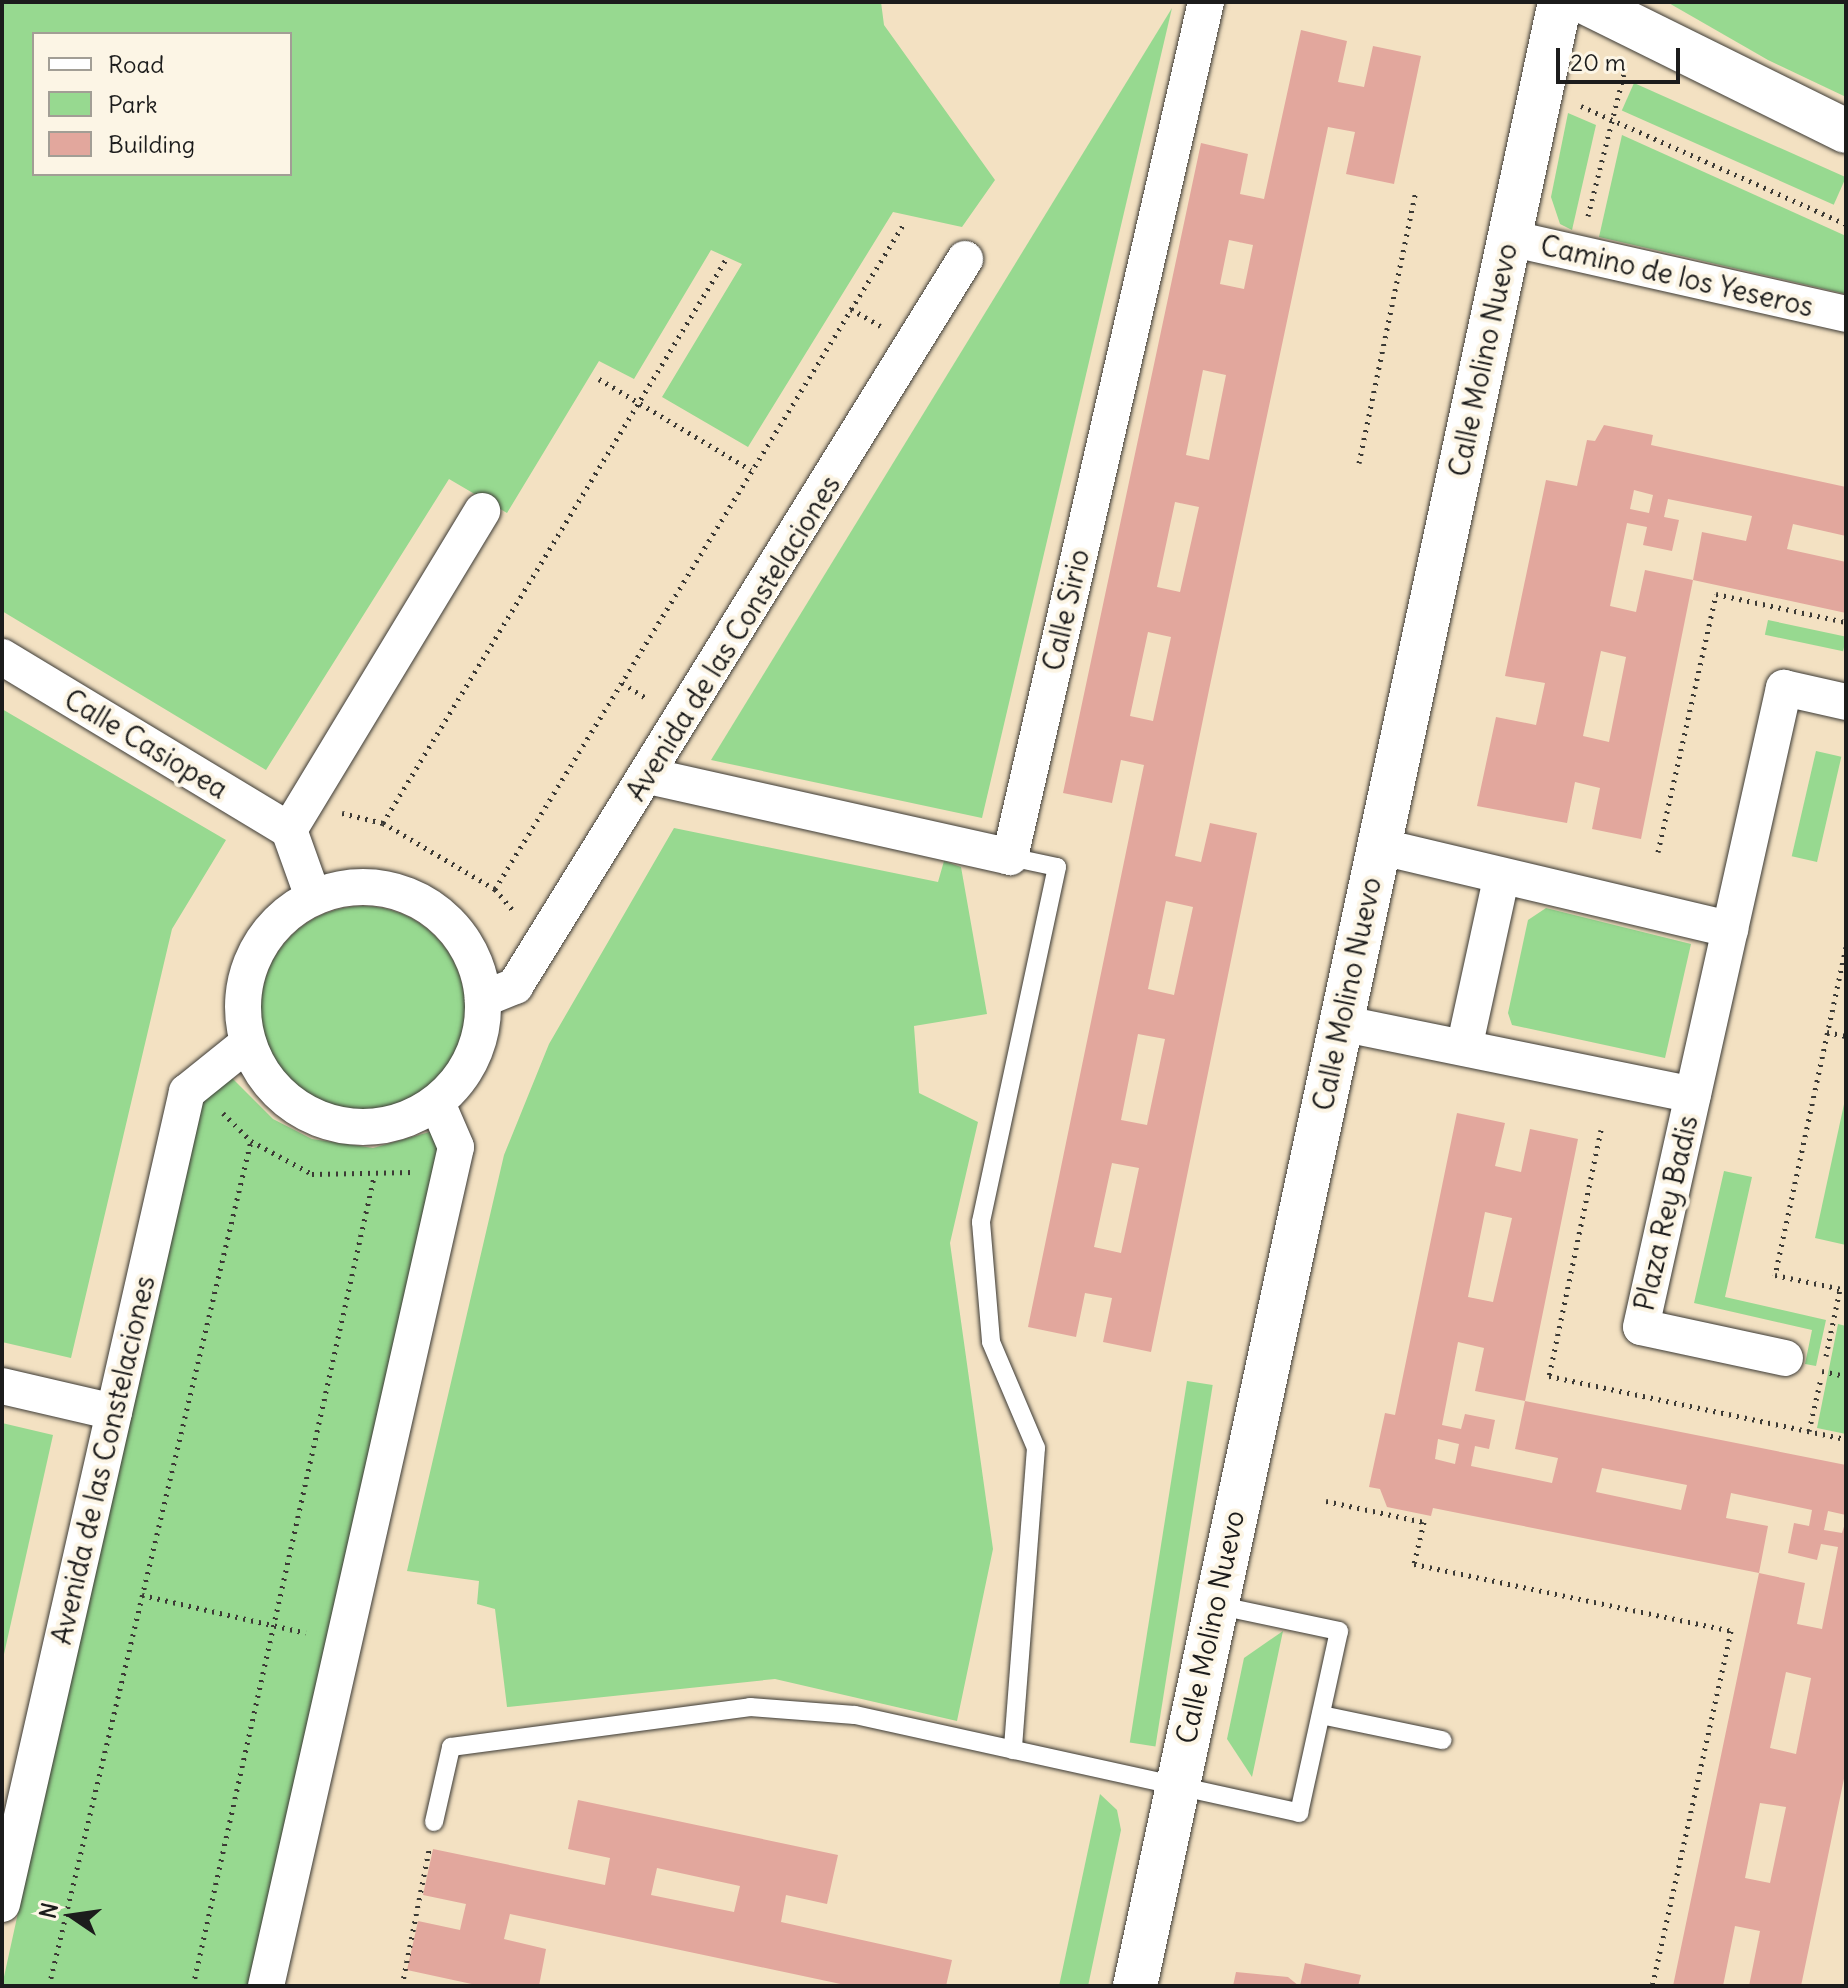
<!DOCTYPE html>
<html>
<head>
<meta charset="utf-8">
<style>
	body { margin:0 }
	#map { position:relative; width:1848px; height:1988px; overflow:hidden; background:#f3e1c2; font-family:Delius,sans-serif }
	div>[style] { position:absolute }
	.green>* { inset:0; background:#97d990; transform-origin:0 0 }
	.round { border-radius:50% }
	.building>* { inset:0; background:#e2a79d }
	.path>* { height:5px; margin-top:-2.5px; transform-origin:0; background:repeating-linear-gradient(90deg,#3c3a35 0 2px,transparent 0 8px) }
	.roads { filter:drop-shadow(0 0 2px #3c3a35) drop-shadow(0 0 2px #3c3a35) }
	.service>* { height:18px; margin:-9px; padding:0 9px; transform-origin:9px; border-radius:9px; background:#fff }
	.minor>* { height:36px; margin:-18px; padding:0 18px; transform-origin:18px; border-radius:18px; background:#fff }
	.minor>.ring { margin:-18px; padding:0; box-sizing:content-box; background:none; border:36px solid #fff; border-radius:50% }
	.tertiary>* { height:44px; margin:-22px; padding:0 22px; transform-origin:22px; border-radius:22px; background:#fff }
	span { translate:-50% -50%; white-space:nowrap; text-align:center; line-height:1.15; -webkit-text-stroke:8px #fcf5e5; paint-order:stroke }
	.street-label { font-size:28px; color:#1c1c1c }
	.frame { position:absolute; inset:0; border:4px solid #1c1c1c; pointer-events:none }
	.legend { position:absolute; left:32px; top:32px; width:260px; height:144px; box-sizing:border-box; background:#fcf5e5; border:2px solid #a29e95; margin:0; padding:10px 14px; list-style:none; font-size:24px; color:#1c1c1c }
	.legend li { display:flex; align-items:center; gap:16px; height:40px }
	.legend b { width:40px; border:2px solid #a29e95 }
	.north { position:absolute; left:32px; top:1876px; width:80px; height:80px; -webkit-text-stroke:6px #fcf5e5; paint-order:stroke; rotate:283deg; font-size:22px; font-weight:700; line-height:32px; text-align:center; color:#1c1c1c }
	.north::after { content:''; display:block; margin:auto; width:28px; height:36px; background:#1c1c1c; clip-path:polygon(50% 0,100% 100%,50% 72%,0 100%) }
	.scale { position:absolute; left:1556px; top:48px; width:124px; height:36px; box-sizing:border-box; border:4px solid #1c1c1c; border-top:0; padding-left:10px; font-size:24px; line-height:28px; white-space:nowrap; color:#1c1c1c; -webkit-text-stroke:6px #fcf5e5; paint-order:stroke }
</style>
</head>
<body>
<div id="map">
	<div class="green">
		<div style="clip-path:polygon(evenodd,2px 2px,881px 2px,884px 25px,995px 180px,962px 227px,893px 212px,748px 447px,662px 397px,742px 264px,711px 250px,634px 379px,599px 361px,507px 513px,449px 479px,266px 770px,2px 611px,2px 2px,34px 34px,290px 34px,290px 174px,34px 174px,34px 34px)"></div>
		<div style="clip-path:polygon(1667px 2px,1846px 2px,1846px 97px,1768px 60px)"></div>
		<div style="clip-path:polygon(1172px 8px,982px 818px,711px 760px)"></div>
		<div style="left:1634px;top:83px;width:232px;height:30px;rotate:24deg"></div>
		<div style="clip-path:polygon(1568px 113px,1596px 125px,1572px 230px,1560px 224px,1551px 197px)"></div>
		<div style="clip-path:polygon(1622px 135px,1846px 236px,1846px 294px,1599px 237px)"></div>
		<div style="left:1768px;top:620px;width:80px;height:15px;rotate:12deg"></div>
		<div style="clip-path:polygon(2px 709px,226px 840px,172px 929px,71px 1358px,2px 1342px)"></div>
		<div style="left:1816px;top:751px;width:26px;height:108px;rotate:13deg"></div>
		<div style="clip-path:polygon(674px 828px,938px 882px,944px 861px,961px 867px,987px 1014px,914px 1026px,919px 1093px,978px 1122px,950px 1243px,993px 1549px,957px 1721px,775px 1679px,507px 1707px,495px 1609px,477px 1604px,479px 1581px,407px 1571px,504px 1155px,549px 1044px)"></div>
		<div class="round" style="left:261px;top:906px;width:204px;height:204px"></div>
		<div style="clip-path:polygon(1546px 908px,1691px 944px,1665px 1058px,1512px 1025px,1508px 1013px,1528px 920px)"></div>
		<div style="clip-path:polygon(230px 1076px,273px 1119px,312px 1139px,373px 1148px,433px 1131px,441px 1160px,248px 1986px,2px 1986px,196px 1099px)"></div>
		<div style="clip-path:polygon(1846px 1095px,1846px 1245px,1815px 1238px)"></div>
		<div style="clip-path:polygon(1724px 1171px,1752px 1177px,1725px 1297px,1826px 1320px,1816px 1366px,1805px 1364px,1812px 1330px,1694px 1303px)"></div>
		<div style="clip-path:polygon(1838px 1324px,1846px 1326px,1846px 1434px,1817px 1428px)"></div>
		<div style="left:1187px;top:1381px;width:26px;height:366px;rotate:9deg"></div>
		<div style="clip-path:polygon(2px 1423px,53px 1435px,2px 1663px)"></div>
		<div style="clip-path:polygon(1283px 1631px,1252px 1777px,1227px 1739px,1244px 1658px)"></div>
		<div style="clip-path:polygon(1100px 1794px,1117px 1810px,1121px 1830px,1088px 1986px,1059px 1986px)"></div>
	</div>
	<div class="building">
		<div style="clip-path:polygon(evenodd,1301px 30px,1347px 41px,1338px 82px,1364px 87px,1373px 46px,1421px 56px,1394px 184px,1346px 174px,1355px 132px,1328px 127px,1209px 690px,1175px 856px,1201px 862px,1210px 823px,1257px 833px,1151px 1352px,1103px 1342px,1112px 1298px,1085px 1293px,1076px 1337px,1028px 1327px,1144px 765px,1121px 760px,1112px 803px,1063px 793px,1201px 143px,1248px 154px,1240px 194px,1264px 199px,1301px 30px,1229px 240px,1253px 245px,1244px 289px,1220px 284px,1229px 240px,1301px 30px,1203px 370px,1226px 375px,1209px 460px,1186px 455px,1203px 370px,1301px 30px,1175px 502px,1199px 507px,1180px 592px,1157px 587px,1175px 502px,1301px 30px,1148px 632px,1171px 637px,1153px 721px,1130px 716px,1148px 632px,1301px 30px,1166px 901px,1193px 907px,1174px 995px,1148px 989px,1166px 901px,1301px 30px,1138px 1034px,1165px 1039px,1147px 1125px,1121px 1120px,1138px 1034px,1301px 30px,1112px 1163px,1139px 1168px,1121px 1253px,1094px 1247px,1112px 1163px)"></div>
		<div style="clip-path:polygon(evenodd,1604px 425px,1653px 435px,1651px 445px,1846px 487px,1846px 536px,1793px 524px,1787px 549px,1846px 562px,1846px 613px,1693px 580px,1702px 532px,1746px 541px,1752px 516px,1668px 499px,1664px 517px,1679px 520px,1672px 551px,1643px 545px,1647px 527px,1627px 523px,1610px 606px,1636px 612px,1645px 570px,1693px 580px,1641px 839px,1592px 829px,1600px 788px,1575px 782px,1567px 823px,1477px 806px,1496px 717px,1536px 725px,1545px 683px,1505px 676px,1546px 480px,1577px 486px,1587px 440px,1595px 441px,1604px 425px,1634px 490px,1653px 495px,1649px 513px,1630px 509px,1634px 490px,1604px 425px,1601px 651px,1626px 657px,1609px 742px,1583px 736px,1601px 651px)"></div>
		<div style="clip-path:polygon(evenodd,1457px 1113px,1505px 1123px,1495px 1166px,1521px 1172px,1530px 1129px,1578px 1139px,1525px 1401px,1475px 1391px,1484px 1348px,1458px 1342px,1442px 1425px,1461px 1429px,1465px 1414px,1495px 1420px,1489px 1449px,1475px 1446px,1471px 1466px,1552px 1483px,1558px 1458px,1515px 1449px,1525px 1401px,1846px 1465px,1846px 1515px,1828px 1511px,1824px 1530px,1842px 1533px,1846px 1520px,1846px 1769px,1801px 1986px,1749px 1986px,1760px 1931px,1735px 1926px,1723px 1986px,1673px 1986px,1759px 1573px,1433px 1508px,1431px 1516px,1387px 1507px,1380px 1489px,1369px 1487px,1385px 1413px,1395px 1415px,1457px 1113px,1485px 1212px,1512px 1218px,1493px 1302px,1468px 1297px,1485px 1212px,1457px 1113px,1438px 1439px,1459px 1444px,1455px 1464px,1435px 1459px,1438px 1439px,1457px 1113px,1602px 1468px,1687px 1485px,1681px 1510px,1596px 1492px,1602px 1468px,1457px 1113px,1731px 1493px,1812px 1510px,1809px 1526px,1794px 1523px,1788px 1553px,1817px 1560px,1821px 1544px,1838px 1547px,1822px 1629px,1797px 1624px,1805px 1583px,1759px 1573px,1768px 1526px,1726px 1518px,1731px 1493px,1457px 1113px,1786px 1672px,1811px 1678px,1796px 1754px,1770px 1748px,1786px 1672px,1457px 1113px,1760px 1803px,1786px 1807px,1770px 1883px,1745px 1878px,1760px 1803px)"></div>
		<div style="clip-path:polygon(evenodd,578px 1800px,838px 1855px,827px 1904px,786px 1895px,781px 1922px,952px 1960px,946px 1986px,850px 1986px,510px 1914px,504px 1939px,546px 1949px,539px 1986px,481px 1986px,407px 1970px,418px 1921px,460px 1930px,466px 1904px,423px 1895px,433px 1849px,605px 1885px,610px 1858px,568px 1849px,578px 1800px,657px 1868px,740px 1886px,734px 1912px,651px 1895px,657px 1868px)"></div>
		<div style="clip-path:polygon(1305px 1963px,1361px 1975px,1358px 1986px,1300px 1986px)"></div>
		<div style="clip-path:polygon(1236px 1972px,1288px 1977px,1299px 1986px,1233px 1986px)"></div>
	</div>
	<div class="path">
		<div style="left:1581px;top:106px;width:290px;rotate:24deg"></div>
		<div style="left:1588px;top:216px;width:146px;rotate:-75.8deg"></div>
		<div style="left:851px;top:309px;width:34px;rotate:30deg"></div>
		<div style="left:599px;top:379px;width:177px;rotate:30.9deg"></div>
		<div style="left:1359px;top:463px;width:279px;rotate:-78.2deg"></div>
		<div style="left:622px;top:683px;width:31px;rotate:32deg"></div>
		<div style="left:342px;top:813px;width:42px;rotate:13.7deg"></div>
		<div style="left:383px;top:823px;width:130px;rotate:30.5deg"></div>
		<div style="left:495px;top:889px;width:30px;rotate:50deg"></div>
		<div style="left:383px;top:823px;width:660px;rotate:-58.69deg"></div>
		<div style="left:1658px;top:852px;width:264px;rotate:-77.3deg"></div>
		<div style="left:1716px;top:594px;width:133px;rotate:12.2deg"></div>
		<div style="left:495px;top:889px;width:779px;rotate:-58.43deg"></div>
		<div style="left:1846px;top:947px;width:336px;rotate:102.2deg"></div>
		<div style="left:1775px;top:1275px;width:73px;rotate:11.9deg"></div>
		<div style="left:1827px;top:1032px;width:19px;rotate:12deg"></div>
		<div style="left:223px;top:1113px;width:40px;rotate:45deg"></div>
		<div style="left:251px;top:1141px;width:69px;rotate:28.4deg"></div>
		<div style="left:312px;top:1174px;width:101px;rotate:-1.1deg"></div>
		<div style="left:1601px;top:1130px;width:251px;rotate:101.9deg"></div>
		<div style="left:1549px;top:1376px;width:304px;rotate:12deg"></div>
		<div style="left:1826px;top:1356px;width:68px;rotate:-78.2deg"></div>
		<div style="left:1822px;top:1371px;width:25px;rotate:12deg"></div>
		<div style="left:1809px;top:1431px;width:54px;rotate:-77.2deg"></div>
		<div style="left:1326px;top:1501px;width:100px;rotate:12.1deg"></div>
		<div style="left:1424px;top:1522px;width:43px;rotate:103.4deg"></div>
		<div style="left:1414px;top:1564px;width:324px;rotate:11.9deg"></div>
		<div style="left:1731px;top:1631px;width:364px;rotate:102.5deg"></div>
		<div style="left:142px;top:1595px;width:168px;rotate:13deg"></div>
		<div style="left:49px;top:1986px;width:869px;rotate:-76.56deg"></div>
		<div style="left:193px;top:1986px;width:829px;rotate:-77.39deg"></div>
		<div style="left:402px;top:1986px;width:139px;rotate:-78.8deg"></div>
	</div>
	<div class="roads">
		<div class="service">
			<div style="left:1010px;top:857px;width:48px;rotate:12deg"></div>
			<div style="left:1057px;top:867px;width:363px;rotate:102.1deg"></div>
			<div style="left:981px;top:1222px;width:120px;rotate:85.2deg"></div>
			<div style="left:991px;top:1342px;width:115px;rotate:67deg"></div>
			<div style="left:1036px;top:1448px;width:303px;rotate:94.4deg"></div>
			<div style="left:1321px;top:1715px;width:124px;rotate:11.7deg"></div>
			<div style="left:434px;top:1822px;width:77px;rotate:-77.2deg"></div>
			<div style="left:451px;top:1747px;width:302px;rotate:-7.6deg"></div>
			<div style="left:750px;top:1707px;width:105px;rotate:4.4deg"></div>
			<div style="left:855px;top:1715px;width:455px;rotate:12.4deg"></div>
			<div style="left:1299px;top:1813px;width:186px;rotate:-77.6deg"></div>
			<div style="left:1339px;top:1631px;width:126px;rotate:-168.1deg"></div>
		</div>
		<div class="minor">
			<div style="left:1509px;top:238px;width:345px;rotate:12.7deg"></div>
			<div style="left:2px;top:657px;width:335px;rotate:31.1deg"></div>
			<div style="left:649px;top:776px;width:370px;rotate:12.6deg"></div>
			<div style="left:1010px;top:857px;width:877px;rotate:-77.09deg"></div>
			<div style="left:1378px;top:846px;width:362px;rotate:13.3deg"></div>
			<div class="ring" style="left:243px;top:887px;width:204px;height:204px"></div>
			<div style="left:313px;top:897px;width:71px;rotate:-109.7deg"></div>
			<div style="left:289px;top:830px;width:373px;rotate:-58.8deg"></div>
			<div style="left:483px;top:999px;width:35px;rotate:-22deg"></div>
			<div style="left:515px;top:986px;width:855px;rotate:-58.24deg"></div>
			<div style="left:1340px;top:1023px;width:360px;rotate:11.5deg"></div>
			<div style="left:1465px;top:1044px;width:169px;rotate:-77.7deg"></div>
			<div style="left:1785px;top:1358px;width:147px;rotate:-167.9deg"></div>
			<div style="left:1641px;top:1327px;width:655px;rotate:-77.39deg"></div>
			<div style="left:1784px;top:688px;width:64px;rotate:12.7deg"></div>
			<div style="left:2px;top:1386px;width:115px;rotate:13.1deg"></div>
			<div style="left:2px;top:1904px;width:833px;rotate:-77.17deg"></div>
			<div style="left:187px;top:1092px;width:78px;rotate:-38.8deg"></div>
			<div style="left:266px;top:1986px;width:860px;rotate:-77.24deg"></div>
			<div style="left:456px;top:1147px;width:48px;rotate:-113.4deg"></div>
		</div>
		<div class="tertiary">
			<div style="left:1585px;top:2px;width:291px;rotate:26.3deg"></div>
			<div style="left:1135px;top:1986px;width:2029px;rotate:-77.91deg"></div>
		</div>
	</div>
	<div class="street-label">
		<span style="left:1677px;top:276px;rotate:13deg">Camino de los Yeseros</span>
		<span style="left:1483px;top:360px;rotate:-78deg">Calle Molino Nuevo</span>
		<span style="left:1066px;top:610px;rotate:-77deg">Calle Sirio</span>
		<span style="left:733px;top:638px;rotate:-58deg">Avenida de las Constelaciones</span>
		<span style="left:146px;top:744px;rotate:31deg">Calle Casiopea</span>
		<span style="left:1347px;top:994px;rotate:-78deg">Calle Molino Nuevo</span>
		<span style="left:1666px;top:1213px;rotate:-77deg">Plaza Rey Badis</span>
		<span style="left:103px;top:1460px;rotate:-77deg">Avenida de las Constelaciones</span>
		<span style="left:1210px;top:1627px;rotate:-78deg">Calle Molino Nuevo</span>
	</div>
	<div class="frame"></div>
	<ul class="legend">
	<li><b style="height:10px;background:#fff"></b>Road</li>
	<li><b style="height:22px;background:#97d990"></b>Park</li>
	<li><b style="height:22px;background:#e2a79d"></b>Building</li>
	</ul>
	<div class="north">N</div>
	<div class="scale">20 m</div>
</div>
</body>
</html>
